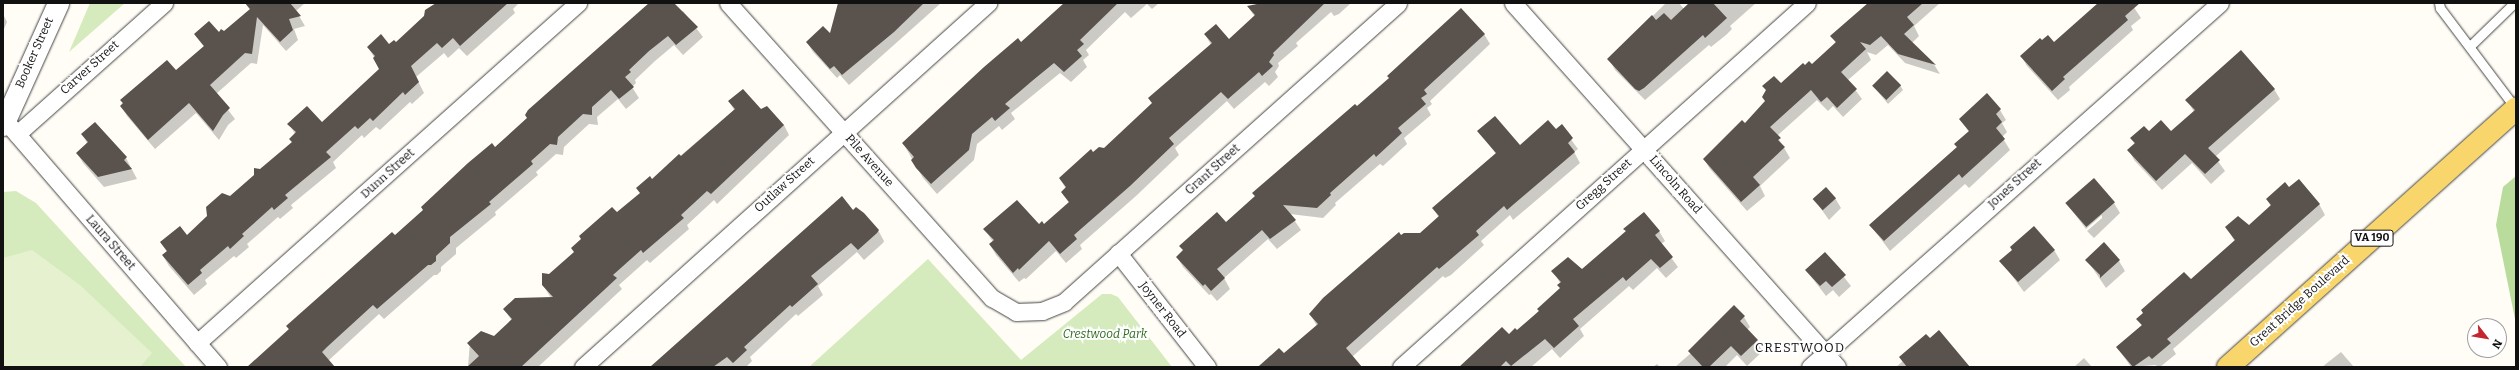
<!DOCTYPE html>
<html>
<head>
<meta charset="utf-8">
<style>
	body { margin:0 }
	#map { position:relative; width:2519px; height:370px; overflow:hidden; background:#fffdf5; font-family:Bitter,serif }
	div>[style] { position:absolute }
	.green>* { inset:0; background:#d5ebbd }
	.forest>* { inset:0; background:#b9dc9c }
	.pitch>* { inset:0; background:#e6f2cf }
	.shadow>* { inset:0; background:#0003 }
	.building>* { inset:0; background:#5a524d; transform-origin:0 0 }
	.roads { filter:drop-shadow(0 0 1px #444) drop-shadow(0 0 1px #444) }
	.service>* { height:9px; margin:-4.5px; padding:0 4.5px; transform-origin:4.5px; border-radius:4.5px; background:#fff }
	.minor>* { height:17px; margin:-8.5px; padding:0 8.5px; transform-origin:8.5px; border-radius:8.5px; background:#fff }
	.tertiary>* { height:21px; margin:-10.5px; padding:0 10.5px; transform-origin:10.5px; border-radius:10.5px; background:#fff }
	.primary>* { height:22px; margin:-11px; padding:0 11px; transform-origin:11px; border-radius:11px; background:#f9d66b }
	span { translate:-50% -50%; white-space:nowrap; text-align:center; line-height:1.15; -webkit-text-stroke:4px #fff; paint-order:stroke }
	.shield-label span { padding:1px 3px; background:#fff; border:1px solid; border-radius:3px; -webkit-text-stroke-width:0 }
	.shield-label { font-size:11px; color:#111; font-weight:700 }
	.street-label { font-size:12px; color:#111 }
	.park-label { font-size:12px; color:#2f6b1f; font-style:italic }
	.neighbourhood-label { font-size:13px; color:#111; letter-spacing:1px }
	.frame { position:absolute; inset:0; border:4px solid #111; pointer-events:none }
	.north { position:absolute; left:2467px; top:318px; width:40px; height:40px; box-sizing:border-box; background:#fff; border:1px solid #a0a0a0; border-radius:50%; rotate:121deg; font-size:11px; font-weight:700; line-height:16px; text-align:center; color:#111 }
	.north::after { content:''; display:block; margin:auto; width:14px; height:18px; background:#c4262e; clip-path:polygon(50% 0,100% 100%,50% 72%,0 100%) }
</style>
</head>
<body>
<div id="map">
	<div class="green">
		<div style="clip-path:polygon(90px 3px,125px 3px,69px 52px)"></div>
		<div style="clip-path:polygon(16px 191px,36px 203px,186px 367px,3px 367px,3px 192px)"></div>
		<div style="clip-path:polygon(928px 259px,1021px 360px,1102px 294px,1111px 294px,1118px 297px,1172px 367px,809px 367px)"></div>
	</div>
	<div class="forest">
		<div style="clip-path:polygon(2516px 176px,2516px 324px,2496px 225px,2503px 187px)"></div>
	</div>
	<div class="pitch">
		<div style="clip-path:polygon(32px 250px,80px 285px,152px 353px,140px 367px,3px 367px,3px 258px)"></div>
	</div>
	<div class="shadow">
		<div style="clip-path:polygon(245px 3px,305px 3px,296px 11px,305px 26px,294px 29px,298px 40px,286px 51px,263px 25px,257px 64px,251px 63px,216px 94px,235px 119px,228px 125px,219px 140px,196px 113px,155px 149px,127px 116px,121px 106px,123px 104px,121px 100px,176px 72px,204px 47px,195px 35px,224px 33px,250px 10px)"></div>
		<div style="clip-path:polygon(437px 3px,519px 3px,513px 9px,515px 13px,467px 56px,459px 48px,448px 58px,444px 53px,416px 77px,424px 93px,412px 104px,410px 102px,380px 130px,376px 127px,364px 138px,362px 135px,333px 162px,336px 168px,291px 205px,293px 208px,280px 219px,278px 217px,247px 244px,249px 247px,236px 258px,234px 256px,205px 280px,207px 284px,194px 295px,169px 266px,163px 256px,167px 252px,161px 243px,187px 236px,292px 143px,295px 134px,289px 124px,322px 124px,381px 69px,368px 47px,396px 44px)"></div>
		<div style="clip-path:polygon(650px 3px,667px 3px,681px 12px,683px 11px,703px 37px,683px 55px,674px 45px,655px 61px,635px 80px,636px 83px,632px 87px,639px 98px,626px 109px,618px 99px,597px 117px,598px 125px,589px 124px,564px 147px,563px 155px,556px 154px,536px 172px,538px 175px,495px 212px,496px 215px,456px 248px,456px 254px,441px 267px,441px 271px,437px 275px,434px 275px,384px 319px,379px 314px,328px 361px,333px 367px,258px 367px,289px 330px,287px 326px,395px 237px,495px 148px)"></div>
		<div style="clip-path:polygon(841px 3px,941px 3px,849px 85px,840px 75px,837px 78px,813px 52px,807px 42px,831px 35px)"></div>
		<div style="clip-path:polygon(1065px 3px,1159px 3px,1152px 9px,1147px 4px,1131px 18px,1125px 12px,1086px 50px,1089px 55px,1083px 60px,1087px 67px,1071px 82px,1060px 73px,1038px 91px,1011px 113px,1015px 119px,1002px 130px,999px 126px,977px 144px,974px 160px,937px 194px,923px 178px,903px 143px,1021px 43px)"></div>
		<div style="clip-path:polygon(1263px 3px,1351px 3px,1339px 14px,1334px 16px,1331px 12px,1296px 43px,1298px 46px,1278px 63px,1279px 66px,1275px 72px,1278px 77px,1269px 86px,1265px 82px,1234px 109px,1227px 101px,1175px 148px,1179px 155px,1136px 196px,1080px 245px,1082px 249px,1066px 263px,1056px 251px,1026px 279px,1024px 278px,1019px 282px,996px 255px,990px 245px,993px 242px,985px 230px,1044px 225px,1069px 203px,1062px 193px,1066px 189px,1060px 179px,1093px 153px,1104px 149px,1153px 104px,1211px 45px,1205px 34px,1229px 40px,1255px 17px,1248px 7px)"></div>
		<div style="clip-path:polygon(1666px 3px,1679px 3px,1684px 9px,1691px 3px,1756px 3px,1730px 26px,1732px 29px,1726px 35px,1711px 47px,1709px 45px,1645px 100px,1615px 70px,1609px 59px)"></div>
		<div style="clip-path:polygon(1869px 3px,1940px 3px,1914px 26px,1919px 36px,1912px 43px,1935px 66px,1940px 74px,1905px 63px,1888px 45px,1876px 55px,1867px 52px,1871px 60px,1848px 80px,1862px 99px,1843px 117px,1833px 106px,1828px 111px,1817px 100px,1777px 136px,1790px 158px,1760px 186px,1765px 196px,1747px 211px,1710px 169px,1704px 159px,1745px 125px,1766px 102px,1767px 92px,1764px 86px,1781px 85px,1805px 66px,1812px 66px,1836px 44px,1832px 36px)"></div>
		<div style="clip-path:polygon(2100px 3px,2131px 3px,2141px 18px,2131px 26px,2133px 30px,2069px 87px,2070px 90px,2058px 100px,2027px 66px,2021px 56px,2042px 41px,2054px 44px)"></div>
		<div style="clip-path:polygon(3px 14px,7px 22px,3px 31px)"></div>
		<div style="clip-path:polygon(1484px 34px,1490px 44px,1430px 101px,1432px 104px,1427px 108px,1431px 115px,1404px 138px,1407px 144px,1383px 166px,1380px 164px,1335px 203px,1336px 205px,1323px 218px,1290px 214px,1301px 230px,1277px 249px,1268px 239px,1224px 278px,1230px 289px,1217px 301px,1211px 294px,1209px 295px,1183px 267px,1177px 257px,1226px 223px,1256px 197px,1253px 193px,1390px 79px)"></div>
		<div style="clip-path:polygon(1900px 85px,1903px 90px,1888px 104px,1873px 86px)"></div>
		<div style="clip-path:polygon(2274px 89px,2280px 99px,2215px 157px,2225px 171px,2211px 184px,2192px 163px,2162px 190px,2134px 160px,2129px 150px,2135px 145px,2131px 138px,2149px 133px,2171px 132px,2194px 112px,2187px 100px)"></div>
		<div style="clip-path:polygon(729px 101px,761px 110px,784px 125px,789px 135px,717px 204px,714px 200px,687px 225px,689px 229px,650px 263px,647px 260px,619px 285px,622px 289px,538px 367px,468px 367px,470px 342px,494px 337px,512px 321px,504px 309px,551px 298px,543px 285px,549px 275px,641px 194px,652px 180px,734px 110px)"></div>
		<div style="clip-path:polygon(2000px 110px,2006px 120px,2002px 123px,2007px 132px,2002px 137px,2010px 150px,1969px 188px,1965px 184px,1890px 251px,1870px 225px,1957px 147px,1969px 132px,1960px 119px)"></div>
		<div style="clip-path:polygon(95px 123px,126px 158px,137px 179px,104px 187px,83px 163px,77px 153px,87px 143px,82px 134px)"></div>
		<div style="clip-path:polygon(1561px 126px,1578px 149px,1574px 152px,1580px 163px,1513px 220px,1510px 215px,1481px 241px,1484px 245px,1451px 275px,1445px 278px,1443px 276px,1352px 357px,1359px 367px,1257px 367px,1279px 350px,1284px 355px,1317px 326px,1310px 314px,1401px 236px,1420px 234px,1439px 218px,1433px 208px,1496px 154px,1479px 131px,1520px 147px,1556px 131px)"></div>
		<div style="clip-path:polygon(2289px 188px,2319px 204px,2325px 215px,2180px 343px,2173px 349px,2176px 354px,2160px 367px,2155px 365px,2131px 367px,2117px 347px,2142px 326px,2137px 319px,2191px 281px,2235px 242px,2227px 228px,2249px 226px,2271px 207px,2267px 199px)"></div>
		<div style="clip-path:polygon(1835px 198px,1841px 208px,1829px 220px,1814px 199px)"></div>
		<div style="clip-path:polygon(2114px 203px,2120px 213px,2094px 238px,2087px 231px,2102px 218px,2102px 215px,2086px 229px,2067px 204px)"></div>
		<div style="clip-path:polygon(853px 211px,878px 230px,884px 241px,883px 243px,864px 260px,857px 252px,818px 286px,823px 295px,798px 316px,796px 314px,750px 357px,752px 361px,746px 367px,652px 367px)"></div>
		<div style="clip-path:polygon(1625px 229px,1659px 231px,1665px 241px,1661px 244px,1678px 267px,1666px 278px,1657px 268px,1633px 290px,1629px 286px,1580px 329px,1584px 336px,1560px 358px,1552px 349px,1531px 367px,1465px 367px,1508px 335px,1517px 332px,1561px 289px,1560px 283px,1553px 271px,1582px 271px,1626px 232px)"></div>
		<div style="clip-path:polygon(2054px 250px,2060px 260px,2024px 292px,2001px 261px)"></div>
		<div style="clip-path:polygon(1825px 253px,1851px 286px,1839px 297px,1833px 290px,1826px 296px,1806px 270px)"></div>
		<div style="clip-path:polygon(2087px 260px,2119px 261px,2125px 271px,2106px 288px)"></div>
		<div style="clip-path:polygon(1744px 317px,1750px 327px,1747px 330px,1763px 351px,1747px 366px,1737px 355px,1725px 367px,1675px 367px,1691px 353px)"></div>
		<div style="clip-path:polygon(2341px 352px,2354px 367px,2322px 367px)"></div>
		<div style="clip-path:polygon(2084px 358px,2092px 367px,2074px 367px)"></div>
		<div style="clip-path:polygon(1903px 361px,1961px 367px,1896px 367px)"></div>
		<div style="clip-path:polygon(1657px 364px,1660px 367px,1653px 367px)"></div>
	</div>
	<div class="building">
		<div style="clip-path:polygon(245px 3px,290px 3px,301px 16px,289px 19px,293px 30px,280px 42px,257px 17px,252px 54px,245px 53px,210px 85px,230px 108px,223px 115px,213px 131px,189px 103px,148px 140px,120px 106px,123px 103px,120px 100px,167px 60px,176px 70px,204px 46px,194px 34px,209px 21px,219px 32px,221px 29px,224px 31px,250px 9px)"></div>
		<div style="clip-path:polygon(436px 3px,508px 3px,460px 46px,453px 38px,442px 48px,437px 43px,411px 66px,419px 82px,405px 95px,403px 92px,373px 121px,370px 118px,358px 129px,355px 126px,326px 152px,331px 157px,285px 195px,288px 198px,274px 210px,272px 207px,242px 234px,244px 236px,230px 249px,228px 246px,200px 270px,202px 273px,188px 285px,162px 255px,167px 251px,160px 242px,180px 226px,187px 235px,207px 216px,206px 207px,222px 193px,230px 196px,254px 175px,254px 168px,260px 169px,292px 142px,289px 139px,296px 132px,287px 124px,307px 106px,322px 122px,379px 69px,373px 58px,375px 56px,367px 47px,381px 34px,389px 44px,394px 40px,396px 42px,424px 16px,425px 10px)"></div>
		<div style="clip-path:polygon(649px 3px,674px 3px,698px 27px,676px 45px,668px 36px,649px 51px,629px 70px,631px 72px,625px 77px,634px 87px,619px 99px,611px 90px,592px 107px,592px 115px,583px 114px,558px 137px,557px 145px,550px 144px,531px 161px,533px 164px,489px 202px,491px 204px,450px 237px,450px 243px,436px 256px,436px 261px,431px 265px,428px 265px,377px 309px,373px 305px,327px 347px,322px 352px,335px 367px,247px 367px,289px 329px,286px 326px,392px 232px,395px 235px,423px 210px,421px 207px,468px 163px,492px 143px,495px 147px,527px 118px,525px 115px,528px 110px)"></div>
		<div style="clip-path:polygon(838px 3px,924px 3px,894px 32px,842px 75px,834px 66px,830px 69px,806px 42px,823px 26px,830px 33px)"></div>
		<div style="clip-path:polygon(1064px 3px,1118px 3px,1080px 40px,1084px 44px,1077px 50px,1082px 56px,1064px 72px,1054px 63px,1032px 81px,1005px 104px,1010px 108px,995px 121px,992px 117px,972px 134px,969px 150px,931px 184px,916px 168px,911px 160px,914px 157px,902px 143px,984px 67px,1018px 38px,1021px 42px)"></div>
		<div style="clip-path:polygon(1262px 3px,1325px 3px,1273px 53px,1274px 55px,1269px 62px,1273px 66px,1262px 76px,1259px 72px,1228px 99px,1221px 92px,1169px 138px,1174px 144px,1130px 186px,1074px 235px,1077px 239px,1060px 254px,1049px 241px,1019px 270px,1018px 268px,1013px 273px,989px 244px,994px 240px,983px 229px,1017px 200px,1039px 224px,1042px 221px,1044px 224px,1069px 202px,1061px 192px,1066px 187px,1059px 178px,1091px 149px,1093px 152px,1099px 147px,1104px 148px,1152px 103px,1148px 98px,1212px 43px,1204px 34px,1216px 24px,1229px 39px,1255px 15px,1247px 6px)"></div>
		<div style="clip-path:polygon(1689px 3px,1713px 3px,1727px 18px,1705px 38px,1703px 35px,1644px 88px,1639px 91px,1635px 89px,1607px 59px,1652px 15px,1656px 20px,1664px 13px,1671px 20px)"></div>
		<div style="clip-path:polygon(1868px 3px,1923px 3px,1907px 17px,1914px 25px,1904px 34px,1936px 65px,1898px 54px,1881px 36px,1870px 45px,1860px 42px,1866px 49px,1841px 72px,1857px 89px,1837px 108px,1827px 97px,1821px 102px,1811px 90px,1770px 127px,1781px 138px,1778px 140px,1785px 147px,1753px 177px,1760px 185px,1741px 202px,1703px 159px,1742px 120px,1745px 123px,1765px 101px,1762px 97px,1766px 90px,1762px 86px,1774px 76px,1781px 83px,1803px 63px,1805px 65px,1809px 61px,1812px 64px,1836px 42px,1830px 36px)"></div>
		<div style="clip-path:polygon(2098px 3px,2140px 3px,2125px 16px,2128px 20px,2063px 77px,2065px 79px,2052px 91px,2020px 56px,2040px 38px,2042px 40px,2048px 35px,2054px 42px)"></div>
		<div style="clip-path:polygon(1461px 8px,1485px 34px,1424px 90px,1427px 94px,1421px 98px,1426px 104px,1398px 128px,1402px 133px,1376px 157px,1374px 154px,1330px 193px,1331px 195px,1317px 208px,1283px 205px,1296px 220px,1270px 239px,1262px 230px,1217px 269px,1225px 278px,1211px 291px,1205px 284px,1203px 286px,1176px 257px,1183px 250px,1179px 246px,1217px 212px,1226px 222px,1255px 196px,1252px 193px,1355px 104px,1357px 106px,1389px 78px,1387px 76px)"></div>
		<div style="clip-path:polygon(2241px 50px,2275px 89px,2208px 148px,2220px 160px,2205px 174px,2185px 154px,2156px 181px,2127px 150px,2135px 143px,2130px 138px,2144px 126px,2149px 131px,2161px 120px,2171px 131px,2195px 110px,2185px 100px)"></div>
		<div style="left:1887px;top:71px;width:20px;height:21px;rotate:45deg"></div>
		<div style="clip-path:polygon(743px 89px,761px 109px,767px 106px,784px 125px,711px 194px,707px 191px,681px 215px,684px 218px,643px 253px,641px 250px,613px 275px,617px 278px,521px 367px,467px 367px,479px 356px,467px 343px,481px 331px,494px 336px,512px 319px,503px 309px,515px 298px,553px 297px,542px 285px,542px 273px,549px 274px,574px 252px,571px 248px,581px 239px,579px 236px,612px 207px,617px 212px,640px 193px,636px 188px,650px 176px,652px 179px,679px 154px,681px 156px,735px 109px,728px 101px)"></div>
		<div style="clip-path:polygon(1987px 93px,2001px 109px,1996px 114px,2002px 122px,1996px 128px,2005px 139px,1962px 178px,1959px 174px,1884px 241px,1869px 225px,1957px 147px,1954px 144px,1969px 131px,1959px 119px)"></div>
		<div style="clip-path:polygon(1495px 116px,1520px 145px,1548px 120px,1556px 129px,1562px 124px,1573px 138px,1568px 143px,1575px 152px,1507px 210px,1504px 206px,1476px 231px,1479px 235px,1445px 264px,1439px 269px,1437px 267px,1346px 348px,1362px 367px,1258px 367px,1279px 348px,1284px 353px,1318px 324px,1309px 314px,1323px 298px,1399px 232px,1401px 235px,1404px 233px,1420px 233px,1439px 216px,1432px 208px,1496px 153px,1477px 131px)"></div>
		<div style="clip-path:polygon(95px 122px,127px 157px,124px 160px,132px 169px,98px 177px,76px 153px,88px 142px,81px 134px)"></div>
		<div style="left:2094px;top:178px;width:32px;height:38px;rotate:49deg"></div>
		<div style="clip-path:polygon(2299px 179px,2320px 204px,2174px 333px,2167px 339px,2171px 343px,2152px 359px,2149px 356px,2133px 367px,2116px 347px,2142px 325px,2136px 319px,2143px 313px,2141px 310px,2184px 272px,2191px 279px,2235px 240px,2225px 227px,2238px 216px,2249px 225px,2271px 205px,2266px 199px,2285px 182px,2289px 187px)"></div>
		<div style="left:1826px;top:187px;width:15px;height:18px;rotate:48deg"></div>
		<div style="clip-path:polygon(842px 196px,853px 210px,856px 207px,864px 213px,879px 230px,877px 233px,858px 250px,851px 243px,811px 276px,818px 284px,792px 307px,790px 305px,744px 347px,747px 350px,733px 363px,727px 357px,713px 367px,650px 367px)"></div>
		<div style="clip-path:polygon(1644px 212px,1660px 231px,1655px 235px,1673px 257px,1660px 268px,1651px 259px,1626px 281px,1623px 277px,1573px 319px,1579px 326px,1554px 348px,1545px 339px,1511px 366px,1506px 361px,1500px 367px,1459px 367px,1502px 327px,1509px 334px,1515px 328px,1517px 330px,1539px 311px,1537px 309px,1560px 288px,1557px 285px,1561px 282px,1551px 271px,1568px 257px,1582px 269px,1626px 231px,1623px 229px)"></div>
		<div style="clip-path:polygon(2034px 226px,2055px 250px,2018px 282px,1999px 261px,2012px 250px,2010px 247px)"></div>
		<div style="clip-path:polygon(2104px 242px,2120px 260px,2100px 278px,2100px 275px,2085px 260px)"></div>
		<div style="clip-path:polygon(1825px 252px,1846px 275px,1832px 287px,1826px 281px,1820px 286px,1805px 270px)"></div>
		<div style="clip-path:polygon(1734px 305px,1745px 316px,1740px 321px,1758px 340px,1741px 356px,1731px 346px,1709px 367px,1703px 367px,1688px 351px)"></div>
		<div style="clip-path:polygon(1939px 330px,1970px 367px,1907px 367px,1899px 357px,1926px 334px,1930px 338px)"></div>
	</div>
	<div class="roads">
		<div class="service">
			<div style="left:2439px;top:3px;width:5px;rotate:79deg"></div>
			<div style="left:2440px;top:8px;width:126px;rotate:53deg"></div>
			<div style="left:2470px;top:46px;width:62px;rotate:-44.3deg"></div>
		</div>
		<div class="minor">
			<div style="left:728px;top:3px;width:396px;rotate:48.2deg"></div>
			<div style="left:992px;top:298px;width:28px;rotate:30deg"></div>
			<div style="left:1016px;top:312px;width:26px;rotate:-2deg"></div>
			<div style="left:1042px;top:311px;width:24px;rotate:-22deg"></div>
			<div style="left:1064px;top:302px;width:448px;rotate:-41.8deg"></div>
			<div style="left:1513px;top:3px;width:487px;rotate:48.3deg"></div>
			<div style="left:3px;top:118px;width:329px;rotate:49.2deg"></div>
			<div style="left:17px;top:134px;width:197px;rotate:-41.7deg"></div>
			<div style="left:1118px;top:253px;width:145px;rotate:52deg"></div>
			<div style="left:197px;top:343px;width:511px;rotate:-41.75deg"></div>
			<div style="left:583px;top:367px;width:545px;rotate:-41.95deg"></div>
			<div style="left:1401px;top:367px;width:545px;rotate:-41.88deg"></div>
			<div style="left:1810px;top:367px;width:548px;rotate:-41.6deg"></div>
		</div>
		<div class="tertiary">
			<div style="left:3px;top:125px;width:134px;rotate:-65.7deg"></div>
		</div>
		<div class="primary">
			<div style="left:2228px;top:367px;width:387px;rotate:-41.9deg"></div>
		</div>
	</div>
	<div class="shield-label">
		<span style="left:2372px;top:238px">VA 190</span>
	</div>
	<div class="street-label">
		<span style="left:35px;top:53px;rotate:-66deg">Booker Street</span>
		<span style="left:90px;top:68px;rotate:-42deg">Carver Street</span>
		<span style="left:869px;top:161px;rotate:48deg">Pile Avenue</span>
		<span style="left:1213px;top:170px;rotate:-42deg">Grant Street</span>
		<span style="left:388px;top:174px;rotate:-42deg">Dunn Street</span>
		<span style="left:2015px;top:184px;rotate:-42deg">Jones Street</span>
		<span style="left:785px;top:185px;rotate:-42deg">Outlaw Street</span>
		<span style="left:1604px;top:185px;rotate:-42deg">Gregg Street</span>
		<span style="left:1675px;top:185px;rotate:49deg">Lincoln Road</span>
		<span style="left:110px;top:243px;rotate:49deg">Laura Street</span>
		<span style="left:2300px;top:302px;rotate:-42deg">Great Bridge Boulevard</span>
		<span style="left:1162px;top:310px;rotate:52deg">Joyner Road</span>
	</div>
	<div class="park-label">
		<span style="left:1105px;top:335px">Crestwood Park</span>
	</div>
	<div class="neighbourhood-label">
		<span style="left:1800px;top:348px">CRESTWOOD</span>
	</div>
	<div class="frame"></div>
	<div class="north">N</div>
</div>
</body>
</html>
